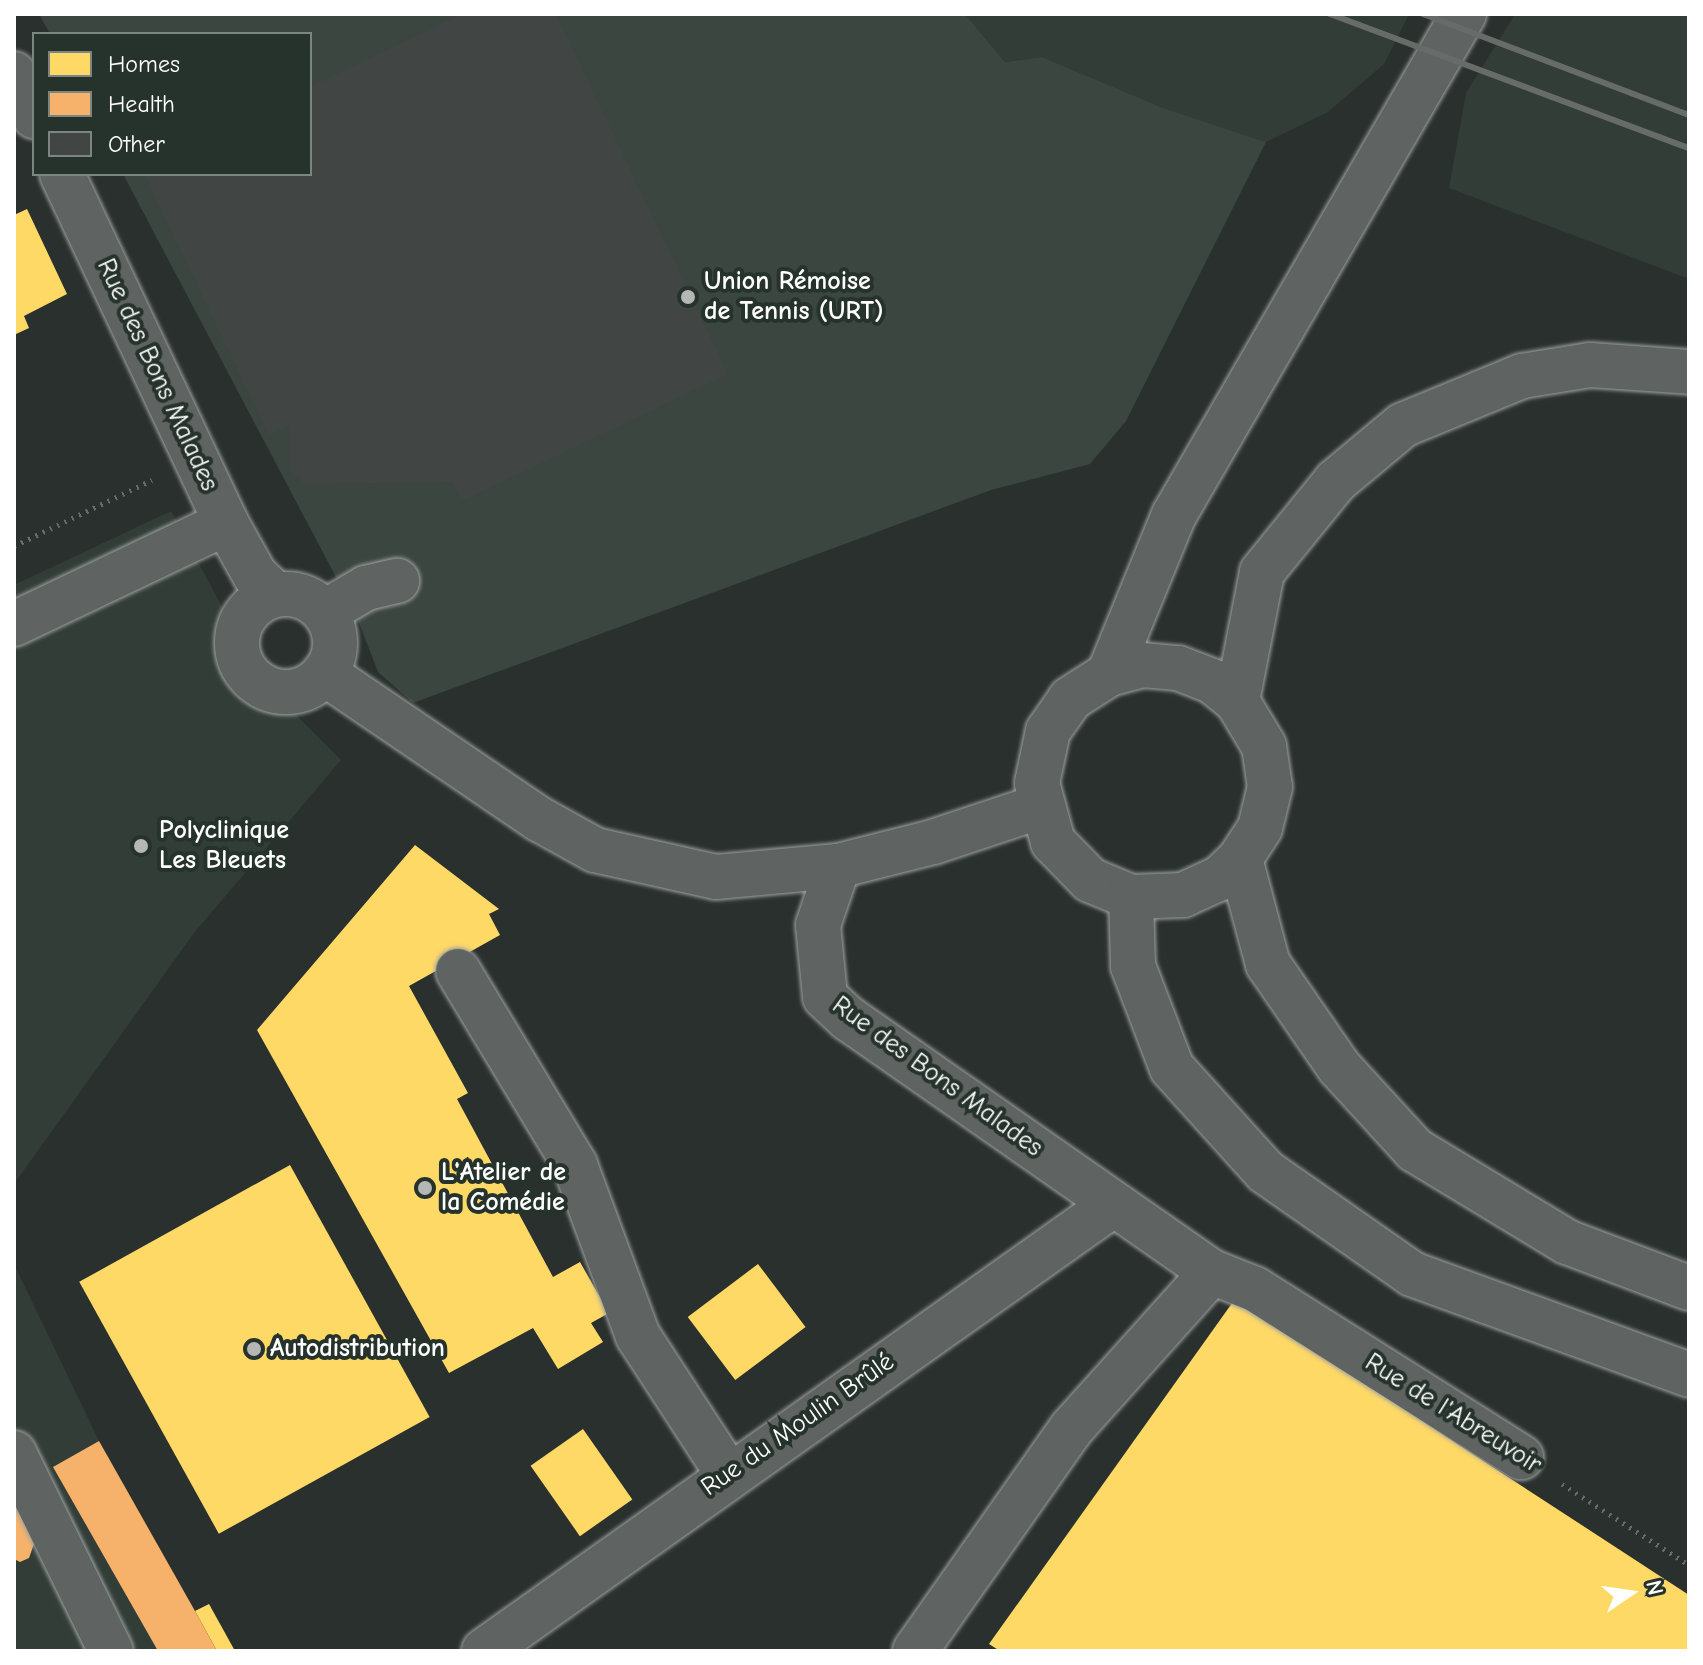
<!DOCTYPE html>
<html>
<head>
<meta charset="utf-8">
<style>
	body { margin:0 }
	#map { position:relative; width:1703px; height:1665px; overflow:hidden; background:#29302d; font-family:"Comic Neue",sans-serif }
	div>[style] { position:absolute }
	.built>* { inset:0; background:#323d38 }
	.green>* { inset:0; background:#3b4641 }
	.homes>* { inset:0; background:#ffd966; transform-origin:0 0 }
	.health>* { inset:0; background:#f6b26b }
	.building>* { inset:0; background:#414644 }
	.path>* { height:5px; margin-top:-2.5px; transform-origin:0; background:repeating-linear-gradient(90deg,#686c69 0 2px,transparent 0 8px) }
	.roads { filter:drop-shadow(0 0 2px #9fa2a0) drop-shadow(0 0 2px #9fa2a0) }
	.minor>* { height:44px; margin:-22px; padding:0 22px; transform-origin:22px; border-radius:22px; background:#5f6362 }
	.minor>.ring { margin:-22px; padding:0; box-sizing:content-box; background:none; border:44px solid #5f6362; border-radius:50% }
	.major>* { height:44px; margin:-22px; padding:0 22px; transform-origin:22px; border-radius:22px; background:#5f6362 }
	.highway>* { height:44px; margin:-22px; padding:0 22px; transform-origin:22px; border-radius:22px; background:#5f6362 }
	.rail>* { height:6px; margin:-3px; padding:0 3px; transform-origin:3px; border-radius:3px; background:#686c69 }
	.dots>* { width:22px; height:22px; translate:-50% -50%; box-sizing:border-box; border:4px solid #26332d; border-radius:50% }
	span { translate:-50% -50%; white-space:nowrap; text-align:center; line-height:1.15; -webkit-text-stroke:8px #26332d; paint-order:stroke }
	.poi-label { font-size:26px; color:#fff; font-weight:700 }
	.left { translate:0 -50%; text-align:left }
	.street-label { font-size:26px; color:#fff }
	.frame { position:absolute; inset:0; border:16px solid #fff; pointer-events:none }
	.legend { position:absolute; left:32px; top:32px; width:280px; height:144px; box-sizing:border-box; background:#26332d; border:2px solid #7d8581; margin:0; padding:10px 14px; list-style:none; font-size:24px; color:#fff }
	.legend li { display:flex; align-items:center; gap:16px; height:40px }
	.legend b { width:40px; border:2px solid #7d8581 }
	.north { position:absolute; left:1591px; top:1553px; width:80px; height:80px; -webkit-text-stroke:6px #26332d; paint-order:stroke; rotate:77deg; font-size:22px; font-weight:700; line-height:32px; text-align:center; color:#fff }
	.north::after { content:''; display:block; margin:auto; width:28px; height:36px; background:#fff; clip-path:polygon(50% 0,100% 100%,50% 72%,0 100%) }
</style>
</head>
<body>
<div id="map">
	<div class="built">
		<div style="clip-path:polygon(965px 14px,1409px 14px,1384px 64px,1328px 112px,1266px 142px,1161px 107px,1042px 57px,1005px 62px)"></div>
		<div style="clip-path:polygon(1515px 14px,1689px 14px,1689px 279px,1449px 188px,1466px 93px)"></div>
		<div style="clip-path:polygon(171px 511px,246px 652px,280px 699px,341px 760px,194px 933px,14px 1184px,14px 585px)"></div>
		<div style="clip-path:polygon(14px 1264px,99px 1441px,53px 1467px,158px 1651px,14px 1651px)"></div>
	</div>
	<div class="green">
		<div style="clip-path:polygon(39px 14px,965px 14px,1005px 62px,1042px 57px,1161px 107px,1266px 142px,1126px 421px,1090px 464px,991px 490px,413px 703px,378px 672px,356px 615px,123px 174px,310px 174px,310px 34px,50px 34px)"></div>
	</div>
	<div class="homes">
		<div style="clip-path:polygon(27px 209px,67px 294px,24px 316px,29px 328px,14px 335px,14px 215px)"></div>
		<div style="clip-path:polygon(415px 845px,499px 909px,489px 914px,500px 935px,409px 986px,468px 1093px,457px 1099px,553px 1277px,580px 1262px,609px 1313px,591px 1323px,603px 1342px,558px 1369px,533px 1328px,449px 1373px,257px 1030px)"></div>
		<div style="left:290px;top:1165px;width:288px;height:241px;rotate:61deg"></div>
		<div style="left:758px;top:1264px;width:79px;height:88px;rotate:53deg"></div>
		<div style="clip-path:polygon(1235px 1299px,1689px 1595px,1689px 1651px,1000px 1651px,989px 1644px)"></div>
		<div style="left:583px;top:1429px;width:86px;height:64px;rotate:55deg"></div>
		<div style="clip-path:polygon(209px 1604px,235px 1651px,217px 1651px,195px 1611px)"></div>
	</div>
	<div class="health">
		<div style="clip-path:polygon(99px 1441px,195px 1611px,217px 1651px,158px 1651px,53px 1467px)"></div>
		<div style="clip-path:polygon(14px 1498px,34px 1544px,29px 1558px,20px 1562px,14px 1559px)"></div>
	</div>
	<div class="building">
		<div style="clip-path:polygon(462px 14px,556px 14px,728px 374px,462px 501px,453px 482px,304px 484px,290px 470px,289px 425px,269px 435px,144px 174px,310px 174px,310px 87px)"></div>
	</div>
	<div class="path">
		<div style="left:14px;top:546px;width:153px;rotate:-25.6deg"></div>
		<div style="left:1562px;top:1484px;width:151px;rotate:32.5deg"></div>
	</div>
	<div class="roads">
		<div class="minor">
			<div style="left:14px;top:74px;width:47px;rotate:64.5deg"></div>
			<div style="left:62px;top:174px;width:386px;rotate:64.8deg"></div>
			<div style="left:226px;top:523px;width:60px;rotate:60.9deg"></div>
			<div style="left:255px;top:575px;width:28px;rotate:44deg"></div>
			<div class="ring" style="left:237px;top:594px;width:54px;height:54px"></div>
			<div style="left:325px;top:612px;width:48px;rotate:-30.3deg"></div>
			<div style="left:366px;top:588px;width:32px;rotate:-13deg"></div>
			<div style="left:14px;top:624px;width:235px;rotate:-25.5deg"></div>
			<div style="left:324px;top:673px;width:260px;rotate:34.2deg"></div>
			<div style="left:539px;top:819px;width:64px;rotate:29deg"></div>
			<div style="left:595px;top:850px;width:124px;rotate:12.6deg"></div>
			<div style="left:716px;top:877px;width:122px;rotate:-5.2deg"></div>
			<div style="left:838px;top:866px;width:62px;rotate:108.7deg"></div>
			<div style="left:818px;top:925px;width:72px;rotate:84.4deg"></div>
			<div style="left:825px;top:997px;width:33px;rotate:43deg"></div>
			<div style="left:849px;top:1019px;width:442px;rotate:34.9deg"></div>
			<div style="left:1212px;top:1272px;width:46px;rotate:21.6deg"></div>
			<div style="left:1255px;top:1289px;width:315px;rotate:32.3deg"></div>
			<div style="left:838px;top:866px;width:98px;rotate:-14.2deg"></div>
			<div style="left:933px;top:842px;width:114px;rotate:-18.4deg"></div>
			<div style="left:458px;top:971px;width:227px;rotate:58.9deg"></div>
			<div style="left:575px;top:1165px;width:182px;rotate:69.8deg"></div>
			<div style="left:638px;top:1336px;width:165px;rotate:56.9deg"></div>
			<div style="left:14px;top:1453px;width:220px;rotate:63.9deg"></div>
			<div style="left:484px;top:1651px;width:772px;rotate:-35.36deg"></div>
			<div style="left:915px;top:1651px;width:271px;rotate:-54.9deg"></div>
			<div style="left:1071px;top:1429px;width:211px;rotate:-48.1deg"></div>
		</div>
		<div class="major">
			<div style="left:1240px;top:859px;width:28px;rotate:136deg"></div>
			<div style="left:1220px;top:878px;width:41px;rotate:155.3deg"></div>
			<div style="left:1183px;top:895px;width:52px;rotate:177.8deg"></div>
			<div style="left:1131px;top:897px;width:44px;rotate:-157.5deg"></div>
			<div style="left:1090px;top:880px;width:53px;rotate:-134.2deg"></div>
			<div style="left:1053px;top:842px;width:61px;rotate:-105.2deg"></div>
			<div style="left:1037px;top:783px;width:53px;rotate:-78.1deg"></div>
			<div style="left:1048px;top:731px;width:39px;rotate:-55deg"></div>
			<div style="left:1070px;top:699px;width:46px;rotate:-32.7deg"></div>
			<div style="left:1109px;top:674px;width:34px;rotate:-15deg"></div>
			<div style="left:1142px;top:665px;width:36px;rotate:5deg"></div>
			<div style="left:1178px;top:668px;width:36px;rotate:21deg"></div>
			<div style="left:1212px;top:681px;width:32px;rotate:39deg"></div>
			<div style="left:1237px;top:701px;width:52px;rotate:59deg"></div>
			<div style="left:1264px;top:746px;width:41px;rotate:81.7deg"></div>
			<div style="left:1270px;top:787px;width:42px;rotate:103.7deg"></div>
			<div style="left:1260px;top:828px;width:37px;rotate:123deg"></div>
			<div style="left:1240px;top:859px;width:109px;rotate:75.1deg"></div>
			<div style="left:1268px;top:964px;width:125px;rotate:55.4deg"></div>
			<div style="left:1339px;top:1067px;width:113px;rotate:47.5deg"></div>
			<div style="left:1415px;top:1150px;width:178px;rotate:31.2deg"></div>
			<div style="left:1567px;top:1242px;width:130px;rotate:20.7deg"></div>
			<div style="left:1131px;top:897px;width:69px;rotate:88.3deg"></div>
			<div style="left:1133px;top:966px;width:109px;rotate:69.1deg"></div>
			<div style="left:1172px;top:1068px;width:140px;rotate:47.9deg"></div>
			<div style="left:1266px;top:1172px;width:178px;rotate:34.9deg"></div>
			<div style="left:1412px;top:1274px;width:295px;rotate:20deg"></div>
		</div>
		<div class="highway">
			<div style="left:1109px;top:674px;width:172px;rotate:-67.8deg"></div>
			<div style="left:1174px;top:515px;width:579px;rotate:-59.94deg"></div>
			<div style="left:1237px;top:701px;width:131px;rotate:-79deg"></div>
			<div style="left:1262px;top:572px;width:117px;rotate:-50.9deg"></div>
			<div style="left:1336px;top:481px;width:87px;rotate:-39.9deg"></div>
			<div style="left:1403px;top:425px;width:129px;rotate:-22.4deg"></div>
			<div style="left:1522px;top:376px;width:69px;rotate:-9.2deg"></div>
			<div style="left:1590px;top:365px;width:99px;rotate:4deg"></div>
		</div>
	</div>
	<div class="rail">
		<div style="left:1330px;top:14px;width:383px;rotate:20.5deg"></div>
		<div style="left:1423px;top:14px;width:285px;rotate:20.8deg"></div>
	</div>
	<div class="dots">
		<div style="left:688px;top:297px;background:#b4b7b6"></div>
		<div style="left:141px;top:846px;background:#b4b7b6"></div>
		<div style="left:425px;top:1188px;background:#b4b7b6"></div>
		<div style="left:254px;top:1349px;background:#b4b7b6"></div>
	</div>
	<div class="poi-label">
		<span class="left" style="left:704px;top:297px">Union Rémoise<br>de Tennis (URT)</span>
		<span class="left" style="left:159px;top:846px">Polyclinique<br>Les Bleuets</span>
		<span class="left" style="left:441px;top:1188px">L'Atelier de<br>la Comédie</span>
		<span class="left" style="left:270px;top:1349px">Autodistribution</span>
	</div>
	<div class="street-label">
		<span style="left:157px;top:375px;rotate:65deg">Rue des Bons Malades</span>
		<span style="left:937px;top:1077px;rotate:36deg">Rue des Bons Malades</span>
		<span style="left:1453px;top:1414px;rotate:32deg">Rue de l'Abreuvoir</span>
		<span style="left:798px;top:1425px;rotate:-35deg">Rue du Moulin Brûlé</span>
	</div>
	<div class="frame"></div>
	<ul class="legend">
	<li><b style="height:22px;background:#ffd966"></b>Homes</li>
	<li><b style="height:22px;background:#f6b26b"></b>Health</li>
	<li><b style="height:22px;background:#414644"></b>Other</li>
	</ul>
	<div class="north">N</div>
</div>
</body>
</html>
